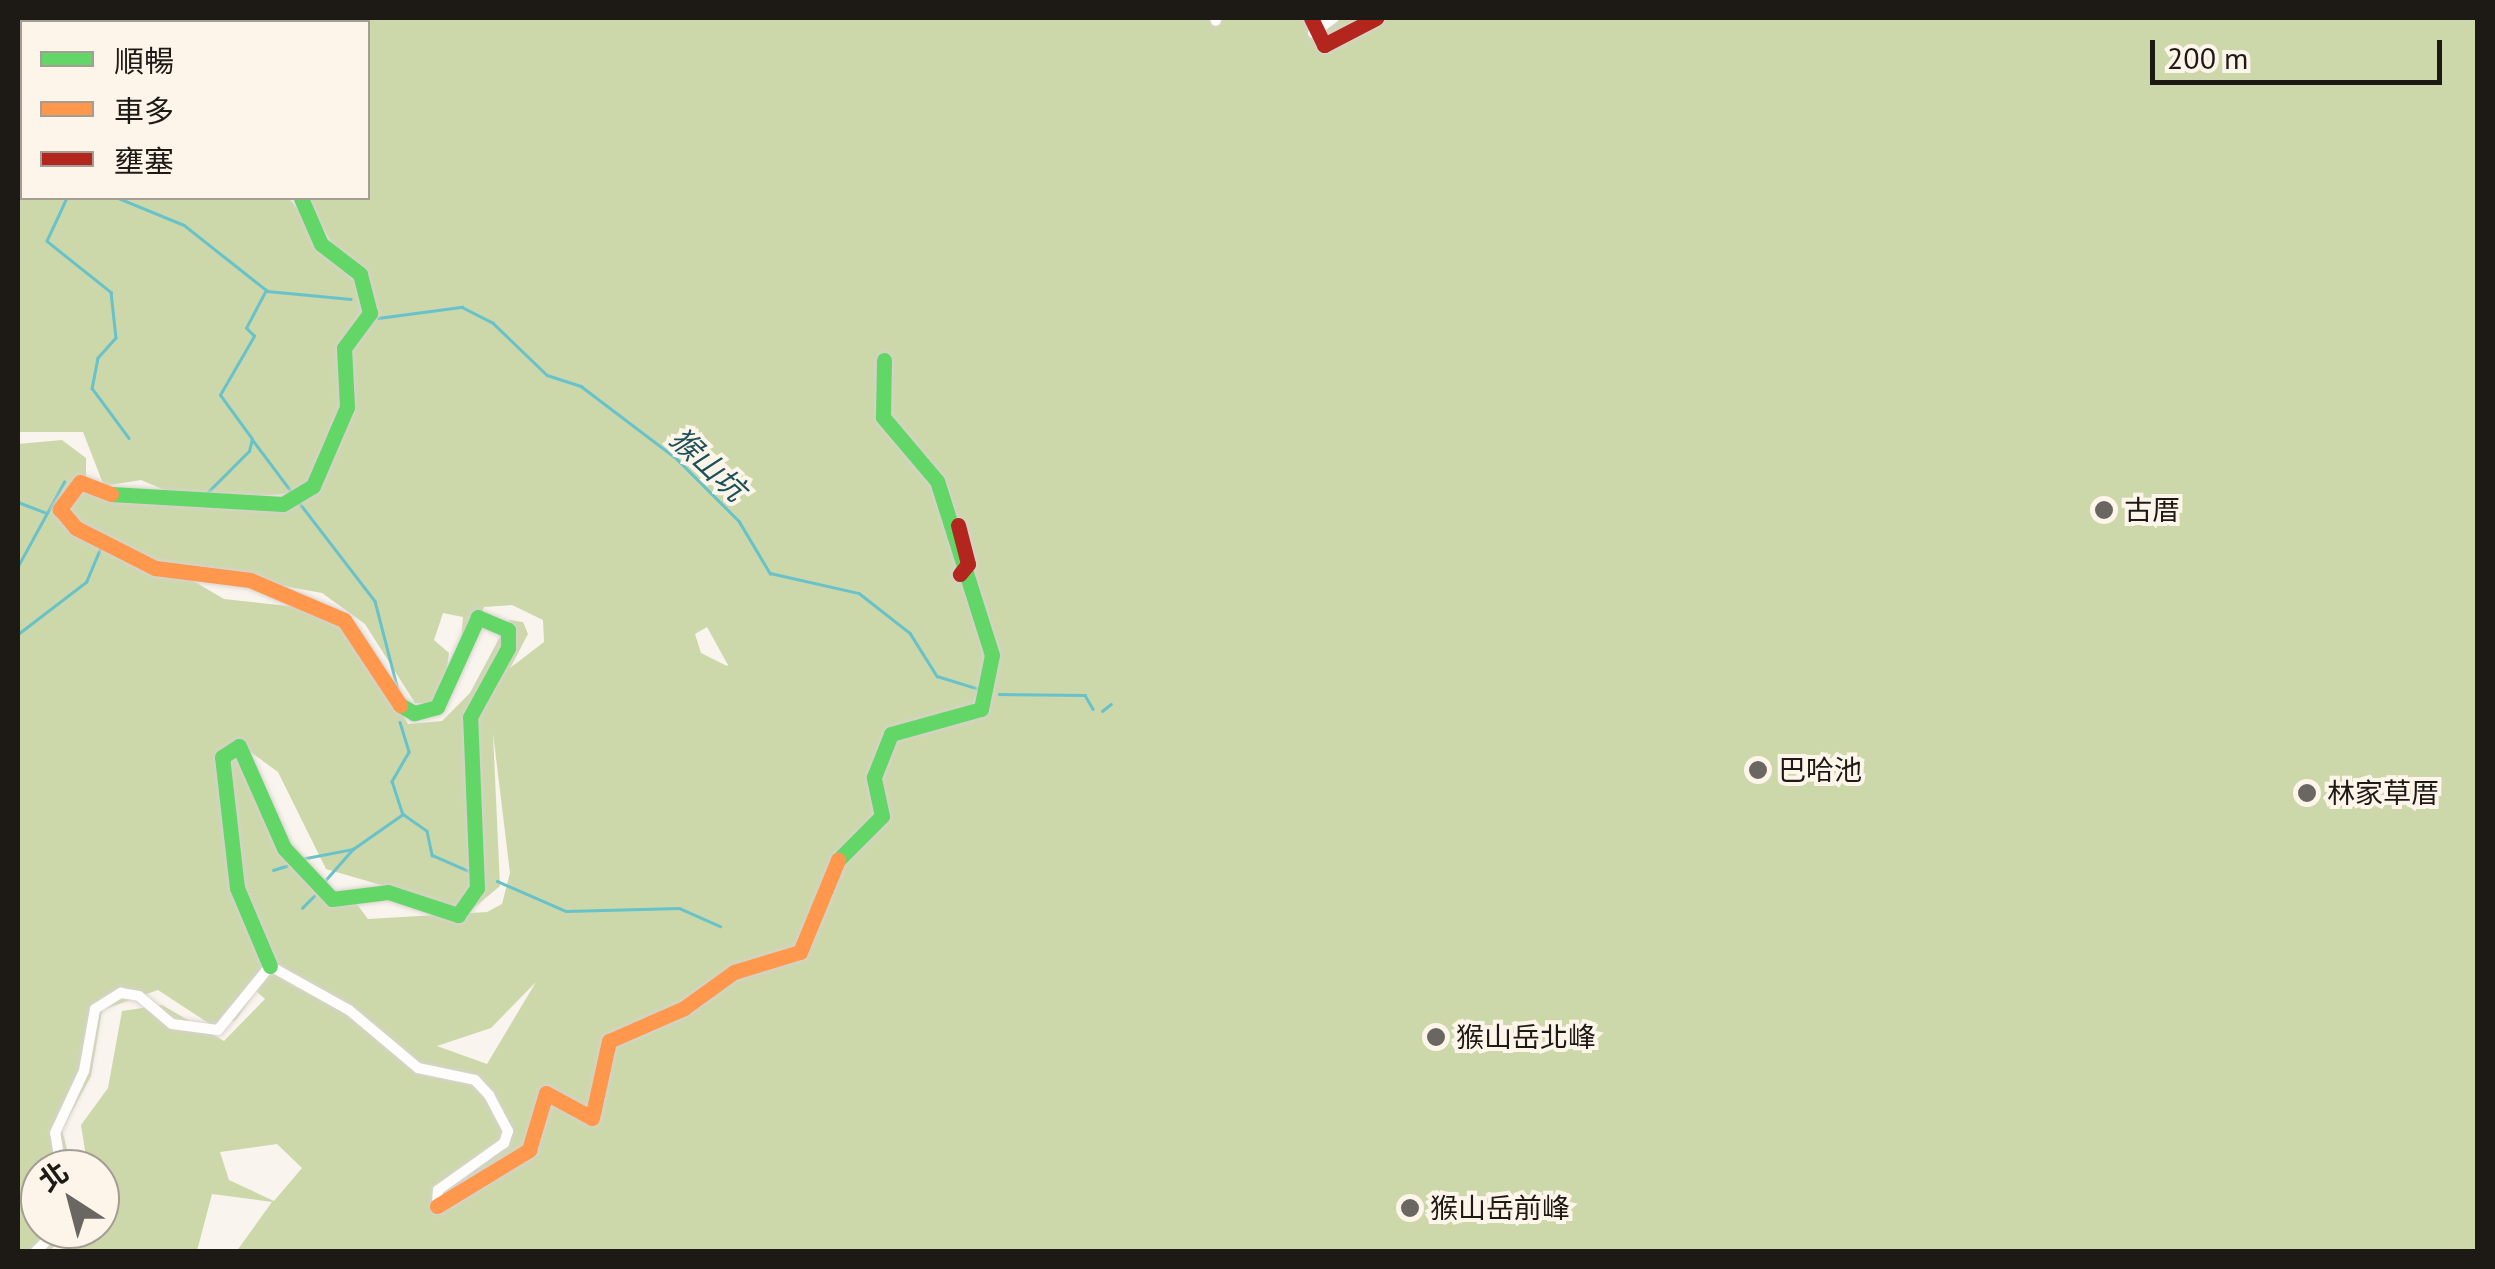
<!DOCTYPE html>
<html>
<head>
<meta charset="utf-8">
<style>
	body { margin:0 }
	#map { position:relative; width:2495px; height:1269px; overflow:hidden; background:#faf4ee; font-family:"PT Sans","Noto Sans TC",sans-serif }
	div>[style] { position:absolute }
	.forest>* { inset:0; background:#ccd8aa }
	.stream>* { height:2.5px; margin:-1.25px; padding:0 1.25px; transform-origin:1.25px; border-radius:1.25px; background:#68c2ca }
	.roads { filter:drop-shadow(0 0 2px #d7d2cd) drop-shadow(0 0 2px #d7d2cd) }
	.street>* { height:10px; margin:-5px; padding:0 5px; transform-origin:5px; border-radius:5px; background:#fefdfc }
	.fast>* { height:15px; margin:-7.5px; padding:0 7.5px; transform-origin:7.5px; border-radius:7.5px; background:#63d668 }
	.slow>* { height:15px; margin:-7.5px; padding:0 7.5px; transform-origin:7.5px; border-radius:7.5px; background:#ff974d }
	.jam>* { height:15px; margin:-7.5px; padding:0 7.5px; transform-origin:7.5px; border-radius:7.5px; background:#b3261e }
	.dots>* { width:28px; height:28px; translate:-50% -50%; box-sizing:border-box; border:5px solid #fef5ea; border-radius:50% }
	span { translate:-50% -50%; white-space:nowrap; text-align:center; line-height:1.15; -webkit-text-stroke:8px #fef5ea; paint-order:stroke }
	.poi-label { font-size:28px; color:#1d1a15 }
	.left { translate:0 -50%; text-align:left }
	.water-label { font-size:30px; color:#1d5158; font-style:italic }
	.frame { position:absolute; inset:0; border:20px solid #1d1a15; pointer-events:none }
	.legend { position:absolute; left:20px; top:20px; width:350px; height:180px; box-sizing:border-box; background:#fef5ea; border:2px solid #a49d95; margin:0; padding:12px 18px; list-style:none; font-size:30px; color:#1d1a15 }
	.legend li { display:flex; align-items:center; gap:20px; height:50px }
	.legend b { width:50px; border:2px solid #a49d95 }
	.north { position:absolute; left:20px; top:1149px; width:100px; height:100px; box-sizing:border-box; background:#fef5ea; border:2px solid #a49d95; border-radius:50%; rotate:324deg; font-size:28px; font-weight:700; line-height:40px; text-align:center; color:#1d1a15 }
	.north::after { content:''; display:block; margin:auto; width:35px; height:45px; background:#6a6661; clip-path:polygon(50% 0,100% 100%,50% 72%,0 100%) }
	.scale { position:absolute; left:2150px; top:40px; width:292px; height:45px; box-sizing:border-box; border:5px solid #1d1a15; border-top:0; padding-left:12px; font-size:30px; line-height:35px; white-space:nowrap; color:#1d1a15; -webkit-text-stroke:8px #fef5ea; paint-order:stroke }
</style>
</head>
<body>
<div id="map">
	<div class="forest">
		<div style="clip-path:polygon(evenodd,18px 18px,211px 22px,22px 22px,22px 198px,289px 198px,353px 281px,306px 198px,368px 198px,368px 22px,230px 18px,2477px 18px,2477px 1251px,236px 1252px,272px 1202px,212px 1194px,197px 1251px,72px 1251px,87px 1229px,100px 1229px,100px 1169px,88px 1169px,81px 1125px,108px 1088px,122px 1011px,162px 1005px,224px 1041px,265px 999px,256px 991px,236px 1020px,216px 1028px,158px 990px,102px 1010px,91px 1076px,62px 1130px,72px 1169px,40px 1169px,40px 1229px,74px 1229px,49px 1251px,18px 1251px,18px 444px,62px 440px,86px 458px,86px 488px,115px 501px,283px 511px,318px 492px,188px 500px,141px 480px,104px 486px,83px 432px,18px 432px,18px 18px,166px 565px,322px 593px,365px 624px,415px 703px,442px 704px,449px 653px,434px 640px,443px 613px,463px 617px,460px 657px,484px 607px,512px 605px,543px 620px,544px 642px,510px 668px,528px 634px,523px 622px,509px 620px,470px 693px,442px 721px,408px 724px,354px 629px,306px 608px,224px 599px,166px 565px,18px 18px,707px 627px,728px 665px,727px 666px,701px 653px,695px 634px,707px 627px,18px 18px,493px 733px,510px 873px,502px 904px,487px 912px,368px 919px,356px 903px,332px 906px,277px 843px,249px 751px,278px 772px,326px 869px,470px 911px,500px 886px,493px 733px,18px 18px,536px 982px,487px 1064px,437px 1046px,491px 1028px,536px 982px,18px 18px,277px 1144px,302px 1168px,274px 1201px,229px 1180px,220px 1152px,277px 1144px)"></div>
	</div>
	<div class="stream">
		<div style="left:18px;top:122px;width:4px;rotate:27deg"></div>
		<div style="left:67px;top:198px;width:47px;rotate:114.9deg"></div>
		<div style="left:47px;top:241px;width:82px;rotate:38.6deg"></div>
		<div style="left:111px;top:292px;width:46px;rotate:83.8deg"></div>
		<div style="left:116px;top:338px;width:27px;rotate:132deg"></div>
		<div style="left:98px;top:358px;width:31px;rotate:101deg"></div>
		<div style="left:92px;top:388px;width:62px;rotate:53.5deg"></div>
		<div style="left:118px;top:198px;width:71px;rotate:22.2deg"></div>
		<div style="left:184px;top:225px;width:103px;rotate:38.3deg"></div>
		<div style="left:267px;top:291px;width:84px;rotate:5.4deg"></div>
		<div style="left:378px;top:318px;width:85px;rotate:-7.5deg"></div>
		<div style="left:462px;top:307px;width:34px;rotate:27deg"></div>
		<div style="left:492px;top:322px;width:76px;rotate:43.9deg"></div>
		<div style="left:547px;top:375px;width:36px;rotate:18deg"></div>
		<div style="left:581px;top:386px;width:121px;rotate:37.2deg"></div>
		<div style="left:677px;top:459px;width:88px;rotate:45deg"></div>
		<div style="left:739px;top:521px;width:61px;rotate:59.2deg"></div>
		<div style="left:770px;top:573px;width:91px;rotate:12.7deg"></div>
		<div style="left:859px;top:593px;width:65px;rotate:38.1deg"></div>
		<div style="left:910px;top:633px;width:51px;rotate:57.9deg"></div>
		<div style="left:937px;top:676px;width:44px;rotate:17.2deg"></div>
		<div style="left:252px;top:439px;width:65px;rotate:53.1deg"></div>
		<div style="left:208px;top:492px;width:58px;rotate:-45deg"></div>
		<div style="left:249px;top:451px;width:12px;rotate:-76deg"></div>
		<div style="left:252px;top:439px;width:54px;rotate:-126deg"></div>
		<div style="left:220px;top:395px;width:68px;rotate:-60deg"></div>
		<div style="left:254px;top:336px;width:11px;rotate:-135deg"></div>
		<div style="left:246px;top:328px;width:43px;rotate:-62.2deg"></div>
		<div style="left:298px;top:501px;width:126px;rotate:52.4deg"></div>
		<div style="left:375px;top:601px;width:96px;rotate:75.5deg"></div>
		<div style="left:18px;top:502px;width:28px;rotate:21deg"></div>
		<div style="left:18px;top:566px;width:96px;rotate:-61.3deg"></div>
		<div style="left:18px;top:634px;width:86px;rotate:-37.4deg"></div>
		<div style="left:86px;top:582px;width:38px;rotate:-67deg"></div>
		<div style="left:999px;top:694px;width:86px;rotate:0.7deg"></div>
		<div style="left:1085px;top:695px;width:16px;rotate:60deg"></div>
		<div style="left:1102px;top:711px;width:11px;rotate:-38deg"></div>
		<div style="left:400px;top:722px;width:31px;rotate:73deg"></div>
		<div style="left:409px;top:752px;width:34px;rotate:120deg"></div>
		<div style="left:392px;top:781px;width:35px;rotate:72deg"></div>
		<div style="left:403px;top:814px;width:29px;rotate:35deg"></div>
		<div style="left:427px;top:831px;width:25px;rotate:78deg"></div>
		<div style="left:432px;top:855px;width:40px;rotate:23.4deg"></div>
		<div style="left:301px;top:859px;width:53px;rotate:-10.9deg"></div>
		<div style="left:353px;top:849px;width:61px;rotate:-35deg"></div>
		<div style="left:273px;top:870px;width:14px;rotate:-17deg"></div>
		<div style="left:497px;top:881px;width:75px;rotate:23.5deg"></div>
		<div style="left:566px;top:911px;width:113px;rotate:-1.5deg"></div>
		<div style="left:679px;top:908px;width:45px;rotate:23.7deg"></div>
		<div style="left:322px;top:884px;width:47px;rotate:-48.5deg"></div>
		<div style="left:302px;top:908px;width:17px;rotate:-45deg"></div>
	</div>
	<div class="roads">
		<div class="street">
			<div style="left:224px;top:18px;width:4px;rotate:90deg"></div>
			<div style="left:1215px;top:18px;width:3px;rotate:72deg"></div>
			<div style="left:1313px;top:33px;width:26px;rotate:-36deg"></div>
			<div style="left:61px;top:1169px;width:36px;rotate:-99deg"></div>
			<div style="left:55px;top:1133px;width:68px;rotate:-64.9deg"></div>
			<div style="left:84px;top:1071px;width:63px;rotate:-79.9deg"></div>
			<div style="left:95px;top:1009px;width:31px;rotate:-32deg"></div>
			<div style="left:121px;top:993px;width:18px;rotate:9deg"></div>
			<div style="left:139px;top:996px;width:43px;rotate:40.3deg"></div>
			<div style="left:172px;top:1024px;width:46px;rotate:7.4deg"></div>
			<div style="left:218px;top:1030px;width:82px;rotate:-50.9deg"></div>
			<div style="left:270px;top:966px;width:90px;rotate:29.1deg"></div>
			<div style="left:349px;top:1010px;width:90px;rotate:40deg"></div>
			<div style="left:418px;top:1068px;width:58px;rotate:11.9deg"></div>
			<div style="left:475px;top:1080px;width:21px;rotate:47deg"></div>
			<div style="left:489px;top:1095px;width:41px;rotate:62.2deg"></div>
			<div style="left:508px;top:1131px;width:13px;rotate:108deg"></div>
			<div style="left:504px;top:1143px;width:81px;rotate:144.5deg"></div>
			<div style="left:438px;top:1190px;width:16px;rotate:94deg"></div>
			<div style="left:35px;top:1252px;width:33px;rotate:-44deg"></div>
		</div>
		<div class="fast">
			<div style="left:111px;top:494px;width:172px;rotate:3.3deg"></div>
			<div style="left:283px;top:504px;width:35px;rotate:-31deg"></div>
			<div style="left:313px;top:486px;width:86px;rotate:-66.7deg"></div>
			<div style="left:347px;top:407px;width:59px;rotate:-92.9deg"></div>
			<div style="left:344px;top:348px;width:44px;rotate:-53.4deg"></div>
			<div style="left:370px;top:313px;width:40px;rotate:-104.4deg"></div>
			<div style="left:360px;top:274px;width:49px;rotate:-142.4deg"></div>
			<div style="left:321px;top:244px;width:50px;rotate:-113.5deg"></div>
			<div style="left:838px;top:860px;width:62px;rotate:-45deg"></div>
			<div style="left:882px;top:816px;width:40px;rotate:-102deg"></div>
			<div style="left:874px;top:777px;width:46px;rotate:-68.4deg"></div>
			<div style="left:891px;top:734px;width:93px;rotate:-15.5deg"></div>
			<div style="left:981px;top:709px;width:55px;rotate:-78.5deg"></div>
			<div style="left:992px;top:655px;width:182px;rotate:-107.5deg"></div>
			<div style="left:937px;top:481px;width:84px;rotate:-130.2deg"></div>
			<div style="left:883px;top:417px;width:57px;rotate:-89deg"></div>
			<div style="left:270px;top:966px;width:85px;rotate:-112.9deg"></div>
			<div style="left:237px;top:888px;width:132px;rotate:-96.5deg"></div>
			<div style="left:222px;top:757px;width:20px;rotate:-33deg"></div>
			<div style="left:239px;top:746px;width:111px;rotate:66.2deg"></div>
			<div style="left:284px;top:848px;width:70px;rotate:46.7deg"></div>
			<div style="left:332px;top:899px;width:56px;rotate:-7.1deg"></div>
			<div style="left:388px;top:892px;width:74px;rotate:18.2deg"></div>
			<div style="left:458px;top:915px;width:33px;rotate:-55deg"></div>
			<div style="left:477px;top:888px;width:171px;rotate:-92.3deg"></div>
			<div style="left:470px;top:717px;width:79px;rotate:-61.2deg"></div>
			<div style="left:508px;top:648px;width:18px;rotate:-90deg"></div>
			<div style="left:508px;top:630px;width:33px;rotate:-157deg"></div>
			<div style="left:478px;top:617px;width:99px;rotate:114.5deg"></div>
			<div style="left:437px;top:707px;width:24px;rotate:165deg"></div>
			<div style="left:414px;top:713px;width:16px;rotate:-150deg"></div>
		</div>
		<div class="slow">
			<div style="left:111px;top:494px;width:33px;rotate:-159deg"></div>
			<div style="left:80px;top:482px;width:34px;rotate:127deg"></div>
			<div style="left:60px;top:509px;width:25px;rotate:50deg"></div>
			<div style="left:76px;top:528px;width:89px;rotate:26.9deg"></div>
			<div style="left:155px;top:568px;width:96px;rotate:7.2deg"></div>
			<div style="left:250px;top:580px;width:102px;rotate:23.1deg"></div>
			<div style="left:344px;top:620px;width:102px;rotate:56.6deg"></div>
			<div style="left:437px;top:1206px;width:108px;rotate:-31.3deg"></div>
			<div style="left:529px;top:1150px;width:59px;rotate:-73.4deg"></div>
			<div style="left:546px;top:1093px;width:52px;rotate:28.5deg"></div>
			<div style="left:592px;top:1118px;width:79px;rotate:-77.6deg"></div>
			<div style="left:609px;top:1041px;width:82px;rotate:-23.7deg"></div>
			<div style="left:684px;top:1008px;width:62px;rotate:-35.8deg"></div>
			<div style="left:734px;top:972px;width:69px;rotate:-16.9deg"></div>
			<div style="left:800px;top:952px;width:100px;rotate:-67.6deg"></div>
		</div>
		<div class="jam">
			<div style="left:1311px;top:18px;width:30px;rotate:64deg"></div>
			<div style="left:1324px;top:45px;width:59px;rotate:-27.4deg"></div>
			<div style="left:958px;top:525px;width:40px;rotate:75.6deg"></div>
			<div style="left:968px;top:564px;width:13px;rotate:129deg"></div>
		</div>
	</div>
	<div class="dots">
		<div style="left:2104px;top:510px;background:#6a6661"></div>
		<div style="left:1758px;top:770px;background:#6a6661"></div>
		<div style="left:2307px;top:793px;background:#6a6661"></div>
		<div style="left:1436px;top:1037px;background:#6a6661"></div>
		<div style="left:1410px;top:1208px;background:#6a6661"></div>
	</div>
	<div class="poi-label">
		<span class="left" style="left:2124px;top:510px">古厝</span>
		<span class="left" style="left:1778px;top:770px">巴哈池</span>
		<span class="left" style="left:2327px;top:793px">林家草厝</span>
		<span class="left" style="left:1456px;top:1037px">猴山岳北峰</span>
		<span class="left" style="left:1430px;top:1208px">猴山岳前峰</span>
	</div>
	<div class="water-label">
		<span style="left:708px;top:464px;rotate:43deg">猴山坑</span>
	</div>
	<div class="frame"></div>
	<ul class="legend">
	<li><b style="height:12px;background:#63d668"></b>順暢</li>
	<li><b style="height:12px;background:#ff974d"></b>車多</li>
	<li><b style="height:12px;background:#b3261e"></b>壅塞</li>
	</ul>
	<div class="north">北</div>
	<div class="scale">200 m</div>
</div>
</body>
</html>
